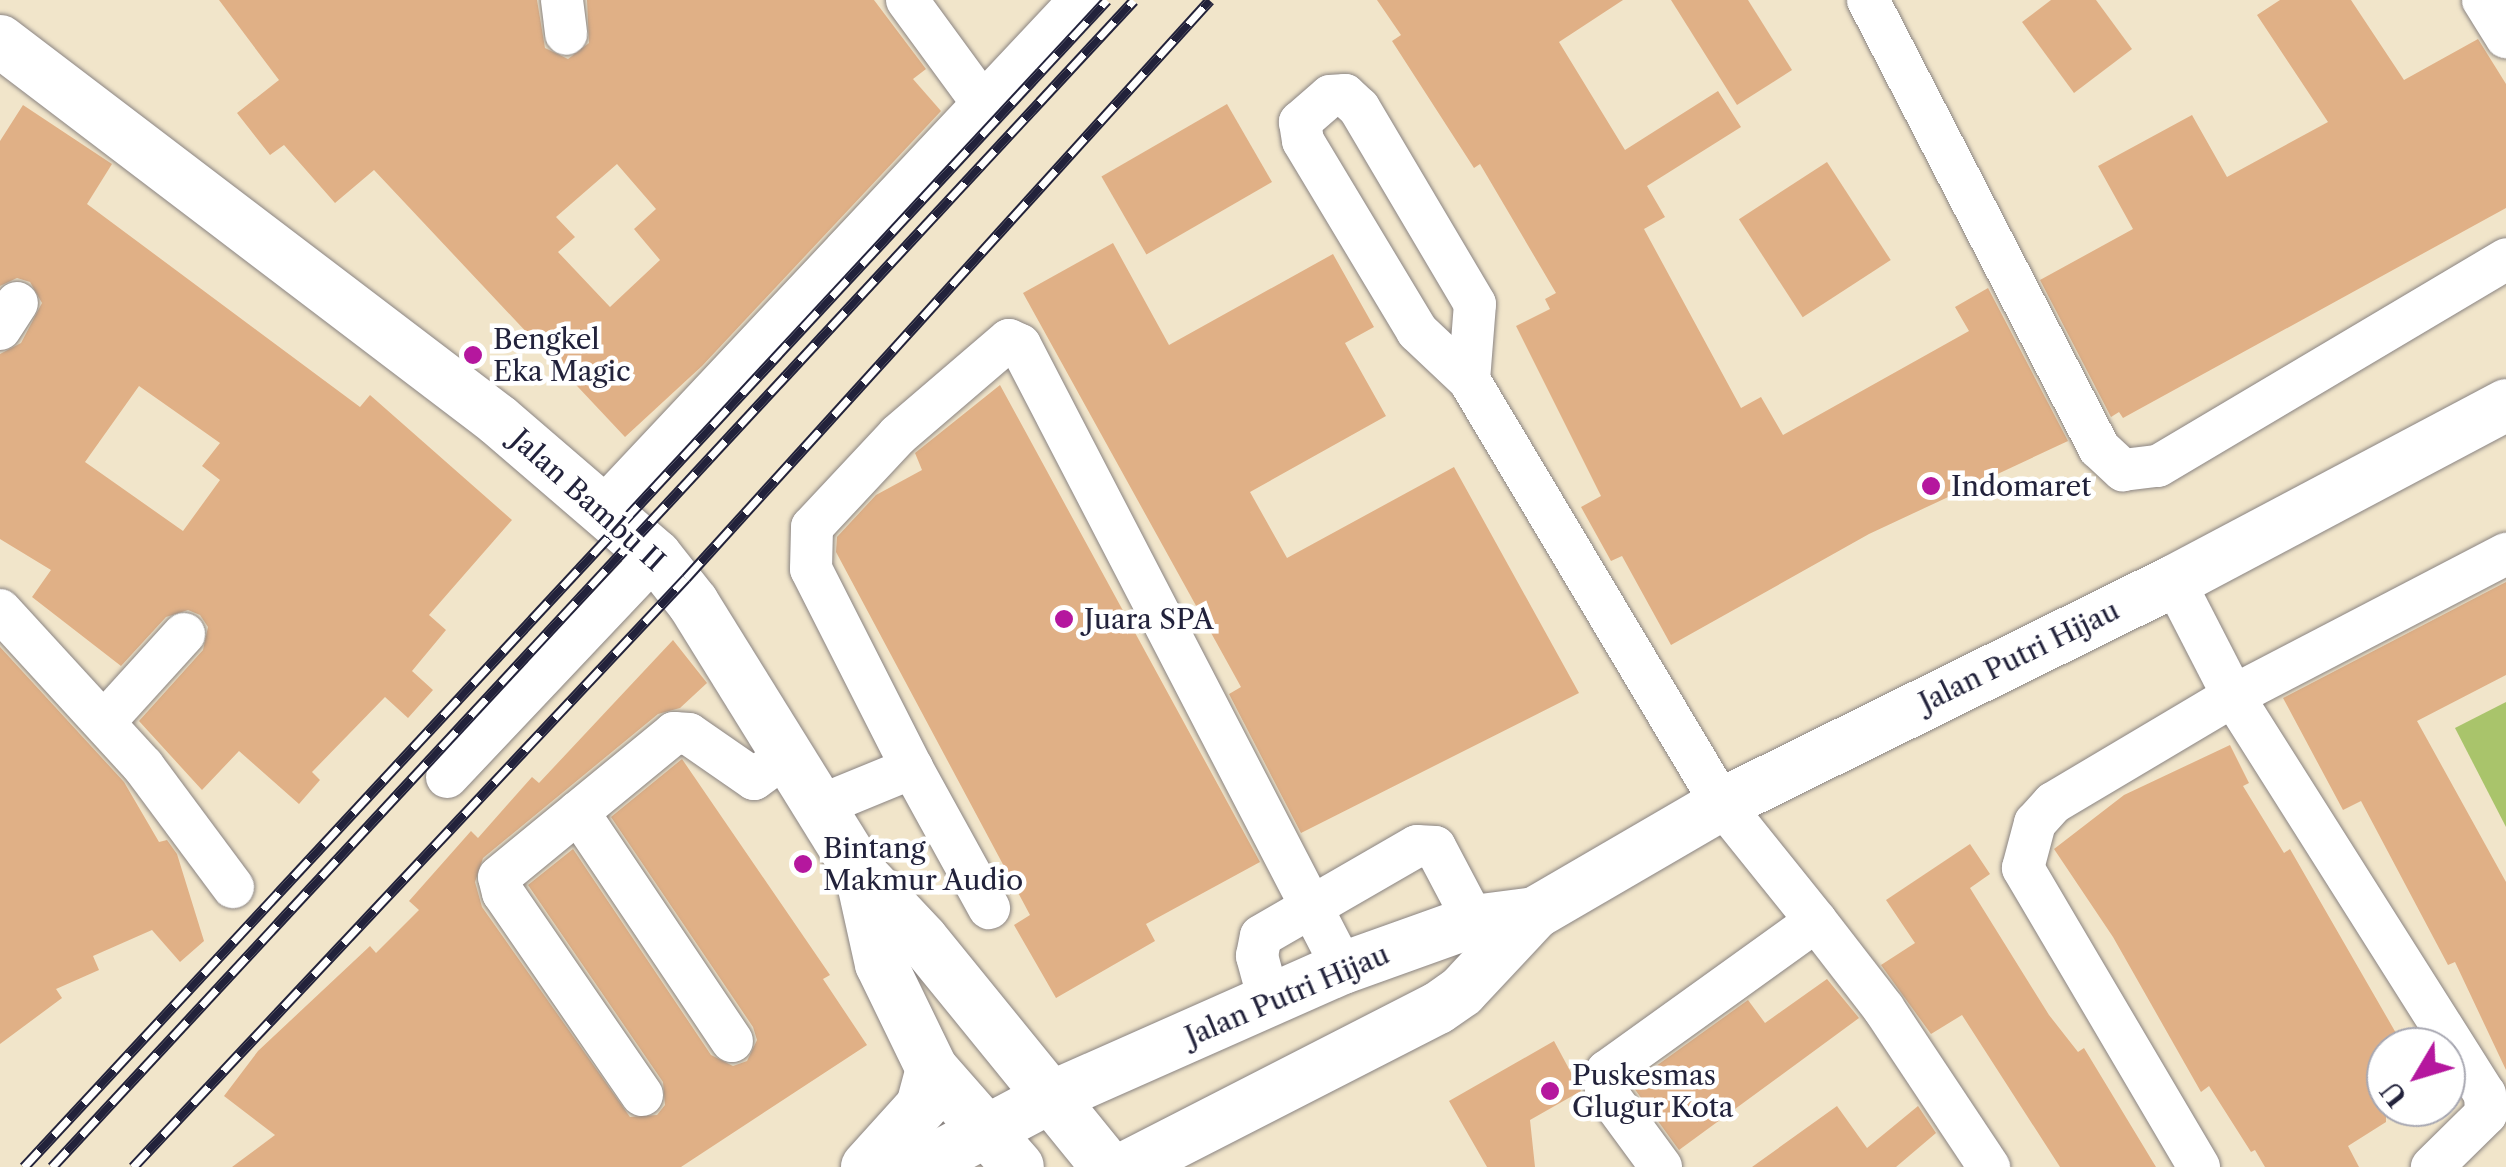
<!DOCTYPE html>
<html>
<head>
<meta charset="utf-8">
<style>
	body { margin:0 }
	#map { position:relative; width:2506px; height:1167px; overflow:hidden; background:#f1e5ca; font-family:"Libre Caslon Text",serif }
	div>[style] { position:absolute }
	.green>* { inset:0; background:#a9c46b }
	.building>* { inset:0; background:#e0b086; transform-origin:0 0 }
	.roads { filter:drop-shadow(0 0 2px #8a8482) drop-shadow(0 0 2px #8a8482) }
	.minor>* { height:42px; margin:-21px; padding:0 21px; transform-origin:21px; border-radius:21px; background:#fff }
	.major>* { height:52px; margin:-26px; padding:0 26px; transform-origin:26px; border-radius:26px; background:#fff }
	.rail>* { height:11px; margin-top:-5.5px; transform-origin:0; background:repeating-linear-gradient(90deg,#fff 0 22px,#22223b 0 44px); box-sizing:border-box; border-block:2px solid #22223b }
	.dots>* { width:28px; height:28px; translate:-50% -50%; box-sizing:border-box; border:5px solid #fff; border-radius:50% }
	span { translate:-50% -50%; white-space:nowrap; text-align:center; line-height:1.15; -webkit-text-stroke:9px #fff; paint-order:stroke }
	.poi-label { font-size:28px; color:#22223b }
	.left { translate:0 -50%; text-align:left }
	.street-label { font-size:28px; color:#22223b }
	.north { position:absolute; left:2366px; top:1027px; width:100px; height:100px; box-sizing:border-box; background:#fff; border:2px solid #a7a7b1; border-radius:50%; rotate:232deg; font-size:28px; font-weight:700; line-height:40px; text-align:center; color:#22223b }
	.north::after { content:''; display:block; margin:auto; width:35px; height:45px; background:#b5179e; clip-path:polygon(50% 0,100% 100%,50% 72%,0 100%) }
</style>
</head>
<body>
<div id="map">
	<div class="green">
		<div style="clip-path:polygon(2506px 702px,2506px 827px,2455px 728px)"></div>
	</div>
	<div class="building">
		<div style="clip-path:polygon(evenodd,219px 0,537px 0,545px 48px,568px 59px,589px 43px,587px 0,874px 0,926px 69px,913px 79px,941px 111px,702px 366px,625px 437px,374px 170px,335px 203px,284px 145px,270px 155px,237px 113px,279px 80px,219px 0,617px 164px,656px 209px,634px 229px,660px 260px,610px 307px,558px 252px,575px 237px,556px 217px,617px 164px)"></div>
		<div style="clip-path:polygon(1377px 0,1623px 0,1559px 42px,1625px 150px,1718px 91px,1741px 127px,1647px 186px,1665px 217px,1644px 229px,1741px 408px,1761px 397px,1783px 435px,1969px 331px,1955px 307px,1988px 288px,2068px 441px,1869px 534px,1671px 645px,1622px 556px,1611px 561px,1581px 507px,1601px 496px,1516px 326px,1550px 309px,1545px 299px,1556px 293px,1480px 164px,1474px 168px,1392px 41px,1401px 35px)"></div>
		<div style="clip-path:polygon(1671px 0,1748px 0,1792px 70px,1737px 105px)"></div>
		<div style="clip-path:polygon(2051px 0,2096px 0,2132px 49px,2074px 93px,2022px 22px)"></div>
		<div style="clip-path:polygon(2280px 0,2351px 0,2404px 80px,2478px 39px,2506px 84px,2506px 208px,2123px 418px,2119px 412px,2111px 417px,2040px 280px,2133px 229px,2098px 166px,2192px 115px,2227px 177px,2328px 122px,2257px 15px)"></div>
		<div style="left:1227px;top:104px;width:90px;height:145px;rotate:60deg"></div>
		<div style="clip-path:polygon(evenodd,23px 105px,112px 164px,87px 204px,360px 407px,370px 395px,512px 520px,429px 615px,446px 630px,412px 671px,433px 690px,408px 718px,385px 697px,312px 772px,320px 780px,299px 804px,239px 751px,202px 790px,139px 721px,203px 650px,208px 627px,200px 615px,188px 610px,166px 617px,121px 666px,32px 597px,51px 570px,0 539px,0 354px,21px 343px,42px 303px,30px 282px,17px 278px,0 286px,0 141px,23px 105px,139px 386px,220px 443px,202px 466px,220px 480px,183px 531px,85px 462px,139px 386px)"></div>
		<div style="left:1827px;top:162px;width:117px;height:105px;rotate:57deg"></div>
		<div style="clip-path:polygon(1113px 243px,1169px 345px,1333px 254px,1374px 327px,1345px 343px,1386px 416px,1250px 492px,1287px 558px,1454px 467px,1579px 693px,1301px 833px,1229px 694px,1241px 687px,1023px 293px)"></div>
		<div style="clip-path:polygon(1000px 385px,1260px 862px,1146px 924px,1155px 941px,1056px 998px,1014px 925px,1030px 915px,836px 552px,837px 537px,876px 495px,922px 470px,915px 453px)"></div>
		<div style="clip-path:polygon(2506px 582px,2506px 675px,2417px 721px,2506px 882px,2506px 1070px,2455px 962px,2448px 965px,2361px 801px,2343px 810px,2283px 698px)"></div>
		<div style="clip-path:polygon(673px 640px,707px 683px,680px 708px,658px 714px,483px 858px,475px 882px,482px 907px,630px 1117px,657px 1115px,665px 1105px,663px 1082px,528px 885px,573px 849px,711px 1055px,733px 1066px,747px 1061px,757px 1040px,753px 1027px,611px 817px,682px 759px,830px 975px,823px 979px,867px 1045px,681px 1167px,232px 1167px,275px 1135px,224px 1096px,258px 1051px,370px 946px,376px 953px,419px 910px,409px 901px,471px 831px,478px 838px,532px 777px,539px 783px)"></div>
		<div style="clip-path:polygon(0 647px,124px 782px,159px 842px,167px 840px,177px 854px,204px 941px,180px 962px,152px 930px,93px 956px,99px 970px,56px 989px,62px 998px,0 1044px)"></div>
		<div style="clip-path:polygon(2230px 745px,2249px 783px,2243px 786px,2284px 853px,2290px 849px,2404px 1047px,2386px 1047px,2386px 1122px,2348px 1146px,2359px 1167px,2265px 1167px,2255px 1150px,2251px 1152px,2209px 1086px,2201px 1092px,2113px 937px,2054px 849px,2124px 795px)"></div>
		<div style="clip-path:polygon(1970px 844px,1990px 874px,1970px 888px,2049px 1015px,2078px 1052px,2084px 1048px,2156px 1167px,2060px 1167px,1962px 1015px,1931px 1034px,1881px 965px,1915px 943px,1886px 900px)"></div>
		<div style="clip-path:polygon(1827px 979px,1859px 1018px,1679px 1150px,1631px 1084px,1748px 1000px,1765px 1023px)"></div>
		<div style="clip-path:polygon(1554px 1041px,1581px 1091px,1530px 1120px,1535px 1167px,1487px 1167px,1449px 1101px)"></div>
		<div style="clip-path:polygon(1837px 1106px,1867px 1148px,1918px 1106px,1936px 1133px,1896px 1167px,1752px 1167px)"></div>
	</div>
	<div class="roads">
		<div class="minor">
			<div style="left:562px;top:0;width:34px;rotate:83deg"></div>
			<div style="left:907px;top:0;width:129px;rotate:53.8deg"></div>
			<div style="left:1868px;top:0;width:504px;rotate:62.72deg"></div>
			<div style="left:2099px;top:448px;width:33px;rotate:43deg"></div>
			<div style="left:2123px;top:470px;width:35px;rotate:-7deg"></div>
			<div style="left:2158px;top:466px;width:405px;rotate:-30.7deg"></div>
			<div style="left:2483px;top:0;width:44px;rotate:58.1deg"></div>
			<div style="left:0;top:329px;width:31px;rotate:-57deg"></div>
			<div style="left:1469px;top:380px;width:76px;rotate:-85.5deg"></div>
			<div style="left:1475px;top:304px;width:228px;rotate:-120.6deg"></div>
			<div style="left:1359px;top:108px;width:19px;rotate:-137deg"></div>
			<div style="left:1345px;top:95px;width:15px;rotate:176deg"></div>
			<div style="left:1330px;top:96px;width:40px;rotate:139deg"></div>
			<div style="left:1300px;top:122px;width:19px;rotate:81deg"></div>
			<div style="left:1303px;top:141px;width:222px;rotate:59deg"></div>
			<div style="left:1417px;top:331px;width:71px;rotate:43.3deg"></div>
			<div style="left:1469px;top:380px;width:494px;rotate:59.2deg"></div>
			<div style="left:1722px;top:804px;width:150px;rotate:51.2deg"></div>
			<div style="left:1816px;top:921px;width:257px;rotate:144.3deg"></div>
			<div style="left:1607px;top:1071px;width:21px;rotate:93deg"></div>
			<div style="left:1606px;top:1092px;width:93px;rotate:53.7deg"></div>
			<div style="left:603px;top:508px;width:697px;rotate:-46.8deg"></div>
			<div style="left:2174px;top:581px;width:129px;rotate:62.8deg"></div>
			<div style="left:2233px;top:696px;width:471px;rotate:57.7deg"></div>
			<div style="left:2485px;top:1094px;width:20px;rotate:87deg"></div>
			<div style="left:2486px;top:1114px;width:76px;rotate:135.5deg"></div>
			<div style="left:0;top:610px;width:212px;rotate:47.5deg"></div>
			<div style="left:143px;top:766px;width:151px;rotate:53.4deg"></div>
			<div style="left:104px;top:722px;width:119px;rotate:-47.7deg"></div>
			<div style="left:912px;top:768px;width:160px;rotate:61.2deg"></div>
			<div style="left:447px;top:777px;width:304px;rotate:-46.6deg"></div>
			<div style="left:817px;top:807px;width:103px;rotate:-22.3deg"></div>
			<div style="left:912px;top:768px;width:223px;rotate:-116.9deg"></div>
			<div style="left:811px;top:569px;width:42px;rotate:-88.6deg"></div>
			<div style="left:812px;top:527px;width:126px;rotate:-46.9deg"></div>
			<div style="left:898px;top:435px;width:146px;rotate:-40.6deg"></div>
			<div style="left:1009px;top:340px;width:12px;rotate:24deg"></div>
			<div style="left:1020px;top:345px;width:702px;rotate:62.6deg"></div>
			<div style="left:578px;top:812px;width:276px;rotate:56.1deg"></div>
			<div style="left:1816px;top:921px;width:111px;rotate:52.3deg"></div>
			<div style="left:1884px;top:1009px;width:190px;rotate:56.4deg"></div>
			<div style="left:1269px;top:1000px;width:46px;rotate:-105.3deg"></div>
			<div style="left:1257px;top:956px;width:20px;rotate:-79deg"></div>
			<div style="left:1261px;top:936px;width:180px;rotate:-30deg"></div>
			<div style="left:1417px;top:846px;width:18px;rotate:3deg"></div>
			<div style="left:1435px;top:847px;width:84px;rotate:62.2deg"></div>
			<div style="left:642px;top:1095px;width:245px;rotate:-124.5deg"></div>
			<div style="left:503px;top:893px;width:16px;rotate:-104deg"></div>
			<div style="left:499px;top:877px;width:227px;rotate:-39.4deg"></div>
			<div style="left:674px;top:733px;width:15px;rotate:4deg"></div>
			<div style="left:689px;top:734px;width:79px;rotate:34.7deg"></div>
			<div style="left:754px;top:779px;width:39px;rotate:-36deg"></div>
			<div style="left:2199px;top:1167px;width:347px;rotate:-120.5deg"></div>
			<div style="left:2023px;top:868px;width:47px;rotate:-75.1deg"></div>
			<div style="left:2035px;top:823px;width:27px;rotate:-48deg"></div>
			<div style="left:2053px;top:803px;width:209px;rotate:-30.7deg"></div>
			<div style="left:2233px;top:696px;width:308px;rotate:-27.5deg"></div>
		</div>
		<div class="major">
			<div style="left:0;top:41px;width:626px;rotate:37.27deg"></div>
			<div style="left:498px;top:420px;width:208px;rotate:40.7deg"></div>
			<div style="left:656px;top:556px;width:60px;rotate:51.8deg"></div>
			<div style="left:693px;top:603px;width:319px;rotate:58.2deg"></div>
			<div style="left:861px;top:874px;width:92px;rotate:77.5deg"></div>
			<div style="left:881px;top:964px;width:117px;rotate:64.1deg"></div>
			<div style="left:932px;top:1069px;width:130px;rotate:48.7deg"></div>
			<div style="left:861px;top:874px;width:89px;rotate:46.8deg"></div>
			<div style="left:922px;top:939px;width:294px;rotate:50.9deg"></div>
			<div style="left:867px;top:1167px;width:82px;rotate:-48deg"></div>
			<div style="left:922px;top:1106px;width:38px;rotate:-75deg"></div>
			<div style="left:919px;top:1167px;width:145px;rotate:-28deg"></div>
			<div style="left:1047px;top:1099px;width:324px;rotate:-23.9deg"></div>
			<div style="left:1343px;top:968px;width:139px;rotate:-19.7deg"></div>
			<div style="left:1474px;top:921px;width:62px;rotate:-7.5deg"></div>
			<div style="left:1127px;top:1167px;width:349px;rotate:-27.1deg"></div>
			<div style="left:1438px;top:1008px;width:29px;rotate:-35deg"></div>
			<div style="left:1462px;top:991px;width:107px;rotate:-46.9deg"></div>
			<div style="left:1535px;top:913px;width:216px;rotate:-30.2deg"></div>
			<div style="left:1722px;top:804px;width:504px;rotate:-26.26deg"></div>
			<div style="left:2174px;top:581px;width:376px;rotate:-27.9deg"></div>
		</div>
	</div>
	<div class="rail">
		<div style="left:24px;top:1167px;width:1592px;rotate:-47.14deg"></div>
		<div style="left:52px;top:1167px;width:1591px;rotate:-47.16deg"></div>
		<div style="left:133px;top:1167px;width:808px;rotate:-46.81deg"></div>
		<div style="left:686px;top:578px;width:780px;rotate:-47.81deg"></div>
	</div>
	<div class="dots">
		<div style="left:473px;top:355px;background:#b5179e"></div>
		<div style="left:1931px;top:486px;background:#b5179e"></div>
		<div style="left:1064px;top:619px;background:#b5179e"></div>
		<div style="left:803px;top:864px;background:#b5179e"></div>
		<div style="left:1550px;top:1091px;background:#b5179e"></div>
	</div>
	<div class="poi-label">
		<span class="left" style="left:493px;top:355px">Bengkel<br>Eka Magic</span>
		<span class="left" style="left:1951px;top:486px">Indomaret</span>
		<span class="left" style="left:1084px;top:619px">Juara SPA</span>
		<span class="left" style="left:823px;top:864px">Bintang<br>Makmur Audio</span>
		<span class="left" style="left:1572px;top:1091px">Puskesmas<br>Glugur Kota</span>
	</div>
	<div class="street-label">
		<span style="left:588px;top:500px;rotate:42deg">Jalan Bambu II</span>
		<span style="left:2019px;top:656px;rotate:-26deg">Jalan Putri Hijau</span>
		<span style="left:1287px;top:995px;rotate:-23deg">Jalan Putri Hijau</span>
	</div>
	<div class="north">U</div>
</div>
</body>
</html>
